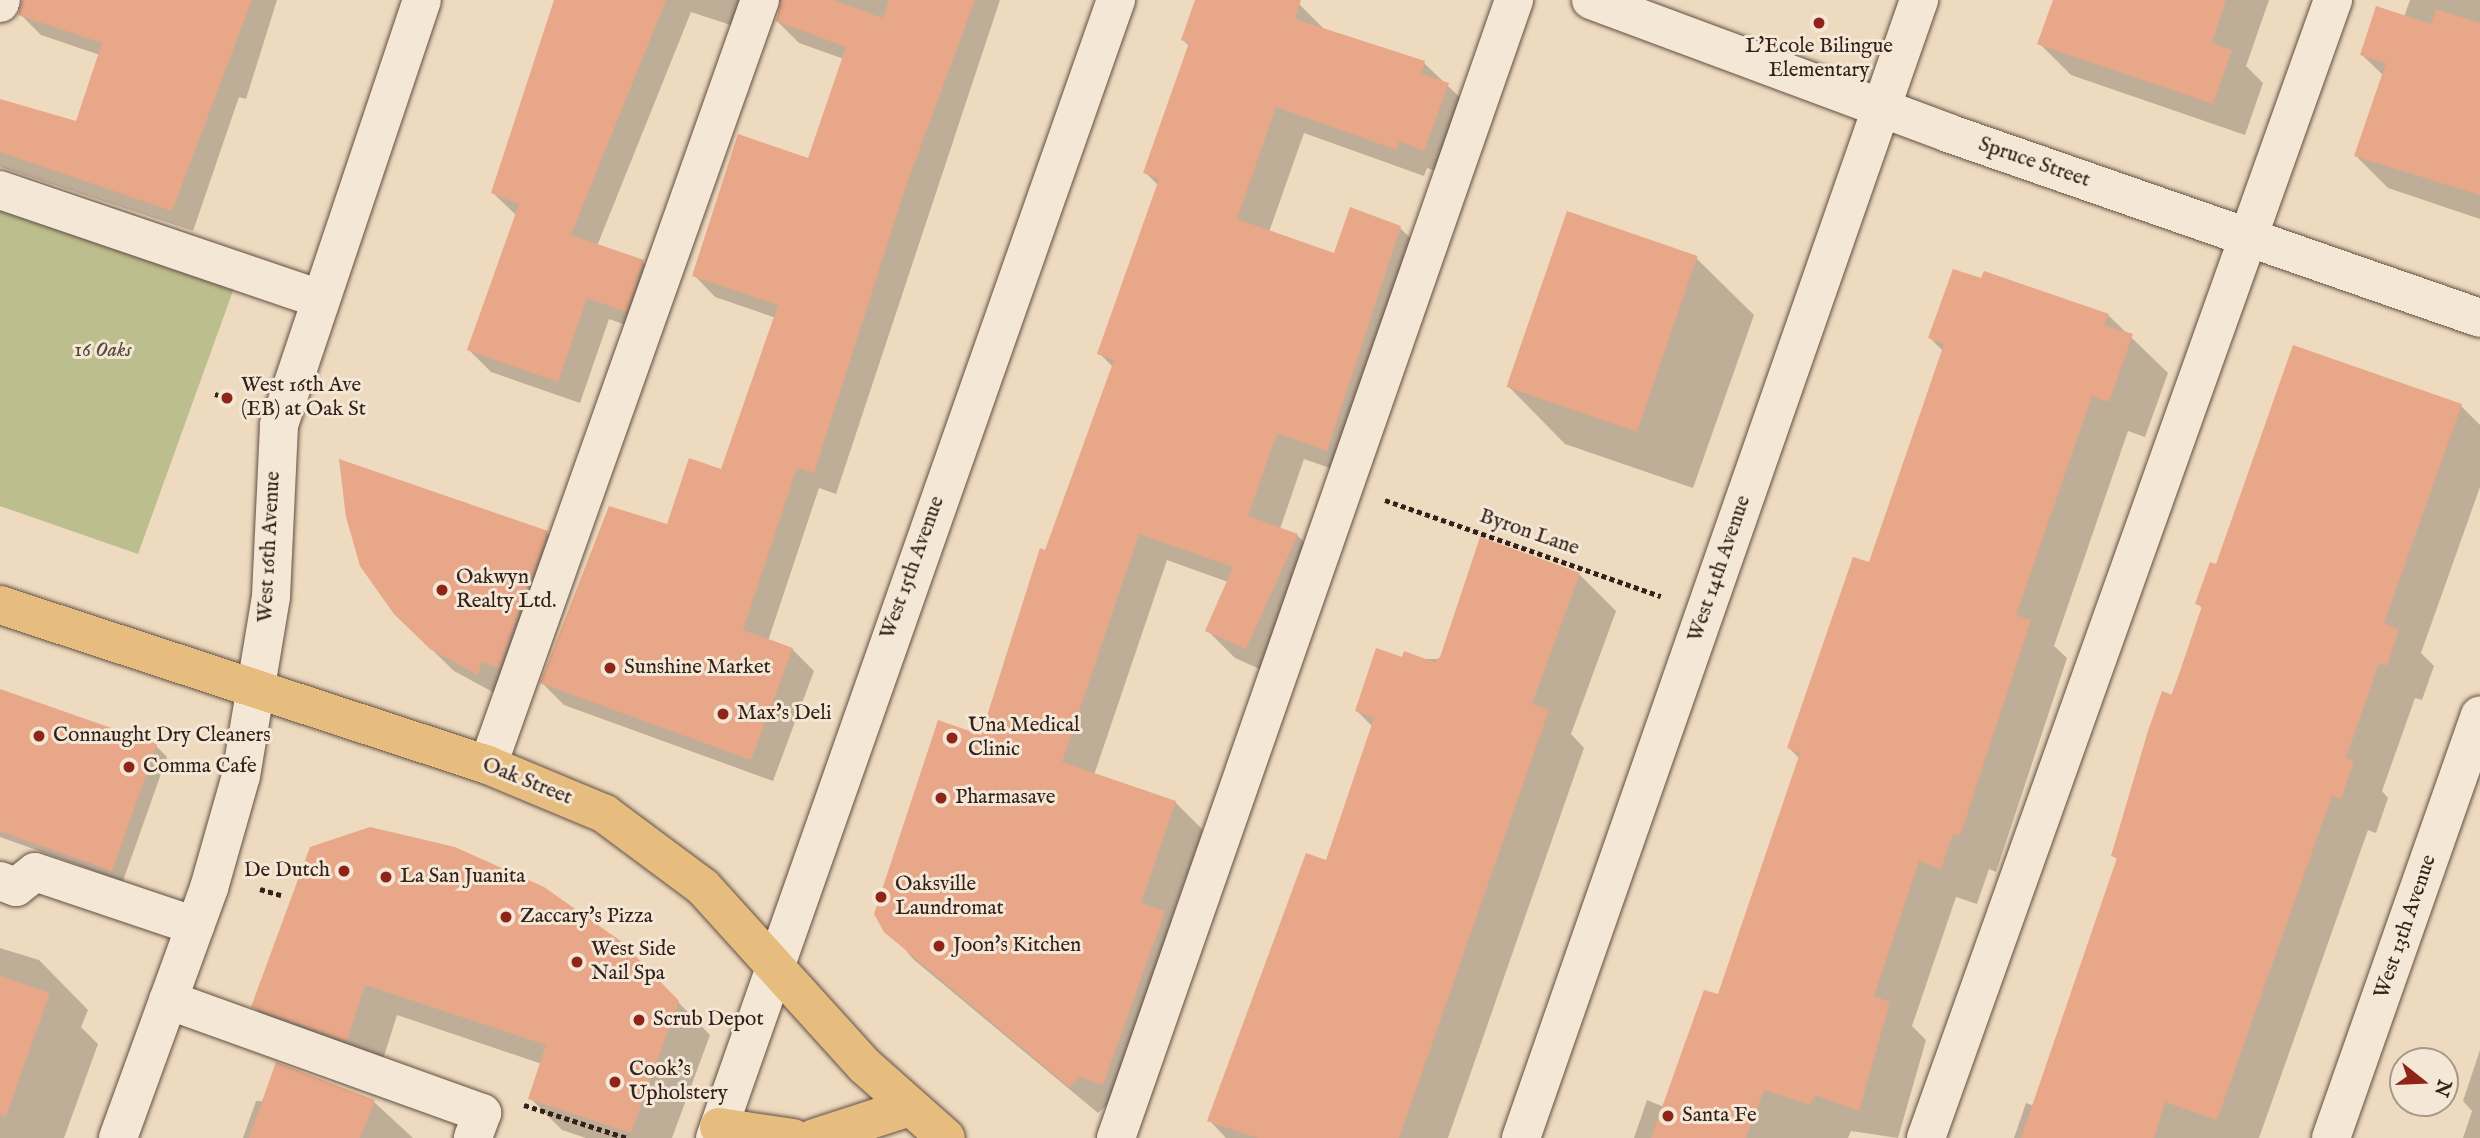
<!DOCTYPE html>
<html>
<head>
<meta charset="utf-8">
<style>
	body { margin:0 }
	#map { position:relative; width:2480px; height:1138px; overflow:hidden; background:#eedabe; font-family:"IM FELL English",serif }
	div>[style] { position:absolute }
	.green>* { inset:0; background:#bdbe8e }
	.shadow>* { inset:0; background:#0003 }
	.building>* { inset:0; background:#e7a788; transform-origin:0 0 }
	.path>* { height:4.5px; margin-top:-2.25px; transform-origin:0; background:repeating-linear-gradient(90deg,#34211b 0 5px,transparent 0 8.5px) }
	.roads { filter:drop-shadow(0 0 2px #624f44) drop-shadow(0 0 2px #624f44) }
	.minor>* { height:38px; margin:-19px; padding:0 19px; transform-origin:19px; border-radius:19px; background:#f4e7d5 }
	.major>* { height:38px; margin:-19px; padding:0 19px; transform-origin:19px; border-radius:19px; background:#e7bd7f }
	.dots>* { width:19px; height:19px; translate:-50% -50%; box-sizing:border-box; border:4px solid #f4e7d5; border-radius:50% }
	span { translate:-50% -50%; white-space:nowrap; text-align:center; line-height:1.15; -webkit-text-stroke:6px #f4e7d5; paint-order:stroke }
	.poi-label { font-size:21px; color:#34211b }
	.left { translate:0 -50%; text-align:left }
	.right { translate:-100% -50%; text-align:right }
	.street-label { font-size:21px; color:#34211b }
	.park-label { font-size:21px; color:#564838; font-style:italic }
	.north { position:absolute; left:2389px; top:1047px; width:70px; height:70px; box-sizing:border-box; background:#f4e7d5; border:2px solid #a7988b; border-radius:50%; rotate:108deg; font-size:19px; font-weight:700; line-height:28px; text-align:center; color:#34211b }
	.north::after { content:''; display:block; margin:auto; width:24px; height:32px; background:#8f2418; clip-path:polygon(50% 0,100% 100%,50% 72%,0 100%) }
</style>
</head>
<body>
<div id="map">
	<div class="green">
		<div style="clip-path:polygon(0 203px,234px 288px,138px 554px,0 506px)"></div>
	</div>
	<div class="shadow">
		<div style="clip-path:polygon(23px 0,277px 0,246px 99px,239px 97px,193px 231px,0 167px,0 101px,77px 123px,100px 55px,41px 35px,20px 14px)"></div>
		<div style="clip-path:polygon(556px 0,1000px 0,836px 494px,819px 488px,768px 641px,792px 649px,814px 671px,773px 781px,564px 705px,542px 683px,668px 527px,722px 472px,776px 318px,715px 297px,694px 275px,809px 160px,844px 59px,799px 43px,777px 21px,782px 2px,768px 4px,749px 31px,691px 12px,597px 246px,643px 262px,665px 284px,648px 333px,609px 319px,580px 403px,491px 372px,469px 350px,517px 216px,493px 193px)"></div>
		<div style="clip-path:polygon(1196px 0,1299px 4px,1327px 32px,1424px 63px,1475px 112px,1452px 177px,1427px 168px,1424px 176px,1304px 133px,1269px 232px,1335px 256px,1400px 228px,1428px 255px,1355px 477px,1304px 459px,1280px 529px,1297px 535px,1324px 563px,1273px 675px,1235px 658px,1207px 630px,1228px 582px,1167px 560px,1094px 775px,1175px 802px,1203px 830px,1171px 920px,1191px 940px,1109px 1103px,1098px 1113px,913px 959px,876px 913px,939px 722px,982px 737px,1113px 367px,1099px 353px,1159px 186px,1145px 172px,1190px 47px,1183px 40px)"></div>
		<div style="clip-path:polygon(2054px 0,2269px 0,2246px 66px,2263px 83px,2245px 135px,2071px 75px,2039px 43px)"></div>
		<div style="clip-path:polygon(2410px 0,2480px 0,2480px 219px,2388px 188px,2356px 156px,2384px 76px,2362px 55px,2404px 17px)"></div>
		<div style="clip-path:polygon(1696px 258px,1754px 315px,1693px 488px,1565px 444px,1508px 386px)"></div>
		<div style="clip-path:polygon(2108px 315px,2168px 373px,2145px 437px,2128px 431px,2054px 646px,2067px 658px,1996px 872px,1989px 869px,1977px 904px,1956px 897px,1912px 1026px,1926px 1040px,1898px 1138px,1851px 1131px,1848px 1138px,1634px 1138px,1647px 1100px,1664px 1107px,1719px 996px,1800px 759px,1789px 748px,1870px 564px,1943px 351px,1930px 338px)"></div>
		<div style="clip-path:polygon(2461px 406px,2480px 425px,2480px 487px,2421px 653px,2434px 666px,2422px 700px,2415px 698px,2382px 791px,2388px 798px,2376px 833px,2368px 830px,2259px 1138px,2014px 1138px,2026px 1103px,2034px 1106px,2118px 860px,2113px 855px,2203px 609px,2197px 603px,2217px 566px)"></div>
		<div style="clip-path:polygon(547px 533px,569px 555px,500px 696px,454px 671px,418px 636px)"></div>
		<div style="clip-path:polygon(1482px 539px,1580px 575px,1616px 611px,1571px 734px,1584px 748px,1448px 1138px,1226px 1138px,1209px 1120px,1327px 862px,1373px 727px,1357px 711px,1403px 659px,1442px 659px)"></div>
		<div style="clip-path:polygon(0 691px,156px 746px,167px 757px,123px 881px,0 837px)"></div>
		<div style="clip-path:polygon(312px 848px,646px 969px,710px 1035px,672px 1138px,586px 1138px,562px 1130px,530px 1098px,542px 1064px,397px 1015px,379px 1072px,285px 1038px,253px 1006px)"></div>
		<div style="clip-path:polygon(0 948px,39px 960px,88px 1010px,81px 1027px,98px 1044px,64px 1138px,0 1138px)"></div>
		<div style="clip-path:polygon(2480px 1050px,2480px 1138px,2463px 1138px,2472px 1111px,2463px 1101px)"></div>
		<div style="clip-path:polygon(256px 1101px,374px 1102px,413px 1138px,243px 1138px)"></div>
	</div>
	<div class="building">
		<div style="clip-path:polygon(22px 0,252px 0,172px 211px,0 152px,0 99px,76px 121px,102px 43px,18px 15px)"></div>
		<div style="clip-path:polygon(554px 0,666px 0,571px 235px,644px 260px,626px 312px,587px 298px,558px 382px,467px 350px,519px 204px,491px 193px)"></div>
		<div style="clip-path:polygon(781px 0,833px 0,883px 18px,889px 0,975px 0,906px 186px,814px 473px,797px 468px,743px 630px,793px 648px,751px 760px,540px 683px,609px 506px,667px 524px,689px 458px,721px 469px,778px 305px,692px 276px,738px 134px,808px 158px,846px 47px,776px 21px)"></div>
		<div style="clip-path:polygon(1195px 0,1301px 0,1295px 19px,1425px 61px,1421px 74px,1449px 83px,1424px 151px,1399px 141px,1397px 150px,1276px 107px,1237px 219px,1334px 253px,1350px 207px,1401px 226px,1327px 451px,1277px 433px,1248px 516px,1298px 534px,1246px 649px,1205px 631px,1233px 567px,1139px 534px,1062px 762px,1176px 801px,1141px 903px,1165px 911px,1103px 1085px,1080px 1077px,1069px 1087px,884px 932px,874px 914px,938px 720px,981px 735px,1040px 548px,1045px 550px,1114px 360px,1097px 354px,1159px 179px,1143px 173px,1189px 43px,1181px 40px)"></div>
		<div style="clip-path:polygon(2053px 0,2226px 0,2212px 43px,2232px 50px,2213px 104px,2037px 44px)"></div>
		<div style="clip-path:polygon(2376px 6px,2431px 24px,2436px 9px,2480px 23px,2480px 195px,2354px 156px,2386px 63px,2360px 55px)"></div>
		<div style="left:1567px;top:211px;width:138px;height:186px;rotate:19deg"></div>
		<div style="clip-path:polygon(1953px 269px,1981px 278px,1984px 271px,2109px 314px,2104px 325px,2133px 334px,2109px 402px,2092px 396px,2016px 615px,2031px 620px,1960px 836px,1953px 834px,1941px 869px,1919px 861px,1874px 996px,1890px 1002px,1859px 1111px,1815px 1095px,1810px 1105px,1764px 1090px,1746px 1138px,1651px 1138px,1704px 990px,1718px 994px,1800px 753px,1787px 748px,1853px 557px,1869px 562px,1944px 344px,1928px 338px)"></div>
		<div style="clip-path:polygon(2293px 345px,2462px 404px,2384px 623px,2399px 629px,2387px 666px,2379px 663px,2346px 758px,2354px 761px,2341px 799px,2332px 796px,2217px 1120px,2165px 1102px,2154px 1138px,2021px 1138px,2117px 858px,2111px 856px,2148px 731px,2162px 691px,2172px 695px,2202px 606px,2195px 604px,2210px 562px,2216px 564px)"></div>
		<div style="clip-path:polygon(339px 459px,548px 531px,499px 668px,482px 662px,478px 675px,430px 649px,394px 614px,360px 566px,346px 517px)"></div>
		<div style="clip-path:polygon(1480px 537px,1580px 573px,1532px 704px,1549px 710px,1399px 1138px,1258px 1138px,1207px 1121px,1306px 853px,1326px 860px,1374px 718px,1355px 711px,1376px 648px,1402px 657px,1404px 651px,1434px 662px,1440px 657px)"></div>
		<div style="clip-path:polygon(0 689px,157px 744px,112px 871px,0 831px)"></div>
		<div style="clip-path:polygon(370px 827px,455px 847px,544px 887px,622px 942px,679px 1001px,631px 1133px,528px 1099px,546px 1045px,365px 985px,347px 1041px,251px 1007px,310px 847px)"></div>
		<div style="clip-path:polygon(0 976px,50px 993px,6px 1116px,0 1115px)"></div>
		<div style="clip-path:polygon(276px 1062px,375px 1100px,360px 1138px,249px 1138px)"></div>
	</div>
	<div class="path">
		<div style="left:215px;top:394px;width:13px;rotate:18deg"></div>
		<div style="left:1385px;top:500px;width:292px;rotate:19.2deg"></div>
		<div style="left:260px;top:889px;width:22px;rotate:16deg"></div>
		<div style="left:524px;top:1105px;width:108px;rotate:17.8deg"></div>
	</div>
	<div class="roads">
		<div class="minor">
			<div style="left:1591px;top:0;width:381px;rotate:20.4deg"></div>
			<div style="left:1948px;top:133px;width:563px;rotate:19.17deg"></div>
			<div style="left:0;top:3px;width:3px;rotate:-72deg"></div>
			<div style="left:0;top:190px;width:336px;rotate:18.8deg"></div>
			<div style="left:488px;top:765px;width:812px;rotate:-70.43deg"></div>
			<div style="left:0;top:881px;width:17px;rotate:21deg"></div>
			<div style="left:16px;top:887px;width:24px;rotate:-38deg"></div>
			<div style="left:35px;top:872px;width:169px;rotate:18.6deg"></div>
			<div style="left:168px;top:1000px;width:334px;rotate:19.8deg"></div>
			<div style="left:482px;top:1113px;width:27px;rotate:110deg"></div>
			<div style="left:118px;top:1138px;width:266px;rotate:-70deg"></div>
			<div style="left:209px;top:888px;width:116px;rotate:-74.1deg"></div>
			<div style="left:241px;top:776px;width:182px;rotate:-80.5deg"></div>
			<div style="left:271px;top:596px;width:171px;rotate:-87.3deg"></div>
			<div style="left:279px;top:425px;width:448px;rotate:-71.4deg"></div>
			<div style="left:715px;top:1138px;width:1207px;rotate:-70.59deg"></div>
			<div style="left:1116px;top:1138px;width:1206px;rotate:-70.72deg"></div>
			<div style="left:1521px;top:1138px;width:1206px;rotate:-70.72deg"></div>
			<div style="left:1926px;top:1138px;width:1209px;rotate:-70.32deg"></div>
			<div style="left:2331px;top:1138px;width:448px;rotate:-70.6deg"></div>
		</div>
		<div class="major">
			<div style="left:0;top:605px;width:514px;rotate:18.15deg"></div>
			<div style="left:488px;top:765px;width:127px;rotate:22.7deg"></div>
			<div style="left:605px;top:814px;width:122px;rotate:36.7deg"></div>
			<div style="left:703px;top:887px;width:241px;rotate:47.9deg"></div>
			<div style="left:865px;top:1066px;width:108px;rotate:41.6deg"></div>
			<div style="left:719px;top:1127px;width:75px;rotate:8.5deg"></div>
			<div style="left:814px;top:1138px;width:98px;rotate:-17.9deg"></div>
		</div>
	</div>
	<div class="dots">
		<div style="left:1819px;top:23px;background:#8f2418"></div>
		<div style="left:227px;top:398px;background:#8f2418"></div>
		<div style="left:442px;top:590px;background:#8f2418"></div>
		<div style="left:610px;top:668px;background:#8f2418"></div>
		<div style="left:723px;top:714px;background:#8f2418"></div>
		<div style="left:39px;top:736px;background:#8f2418"></div>
		<div style="left:952px;top:738px;background:#8f2418"></div>
		<div style="left:129px;top:767px;background:#8f2418"></div>
		<div style="left:941px;top:798px;background:#8f2418"></div>
		<div style="left:344px;top:871px;background:#8f2418"></div>
		<div style="left:386px;top:877px;background:#8f2418"></div>
		<div style="left:881px;top:897px;background:#8f2418"></div>
		<div style="left:506px;top:917px;background:#8f2418"></div>
		<div style="left:939px;top:946px;background:#8f2418"></div>
		<div style="left:577px;top:962px;background:#8f2418"></div>
		<div style="left:639px;top:1020px;background:#8f2418"></div>
		<div style="left:615px;top:1082px;background:#8f2418"></div>
		<div style="left:1668px;top:1116px;background:#8f2418"></div>
	</div>
	<div class="poi-label">
		<span style="left:1819px;top:59px">L'Ecole Bilingue<br>Elementary</span>
		<span class="left" style="left:241px;top:398px">West 16th Ave<br>(EB) at Oak St</span>
		<span class="left" style="left:456px;top:590px">Oakwyn<br>Realty Ltd.</span>
		<span class="left" style="left:624px;top:668px">Sunshine Market</span>
		<span class="left" style="left:737px;top:714px">Max's Deli</span>
		<span class="left" style="left:968px;top:738px">Una Medical<br>Clinic</span>
		<span class="left" style="left:53px;top:736px">Connaught Dry Cleaners</span>
		<span class="left" style="left:143px;top:767px">Comma Cafe</span>
		<span class="left" style="left:955px;top:798px">Pharmasave</span>
		<span class="right" style="left:330px;top:871px">De Dutch</span>
		<span class="left" style="left:400px;top:877px">La San Juanita</span>
		<span class="left" style="left:895px;top:897px">Oaksville<br>Laundromat</span>
		<span class="left" style="left:520px;top:917px">Zaccary's Pizza</span>
		<span class="left" style="left:953px;top:946px">Joon's Kitchen</span>
		<span class="left" style="left:591px;top:962px">West Side<br>Nail Spa</span>
		<span class="left" style="left:653px;top:1020px">Scrub Depot</span>
		<span class="left" style="left:629px;top:1082px">Cook's<br>Upholstery</span>
		<span class="left" style="left:1682px;top:1116px">Santa Fe</span>
	</div>
	<div class="street-label">
		<span style="left:2034px;top:163px;rotate:19deg">Spruce Street</span>
		<span style="left:1529px;top:533px;rotate:19deg">Byron Lane</span>
		<span style="left:270px;top:547px;rotate:-87deg">West 16th Avenue</span>
		<span style="left:913px;top:568px;rotate:-70deg">West 15th Avenue</span>
		<span style="left:1720px;top:569px;rotate:-71deg">West 14th Avenue</span>
		<span style="left:527px;top:782px;rotate:22deg">Oak Street</span>
		<span style="left:2406px;top:927px;rotate:-71deg">West 13th Avenue</span>
	</div>
	<div class="park-label">
		<span style="left:103px;top:351px">16 Oaks</span>
	</div>
	<div class="north">N</div>
</div>
</body>
</html>
